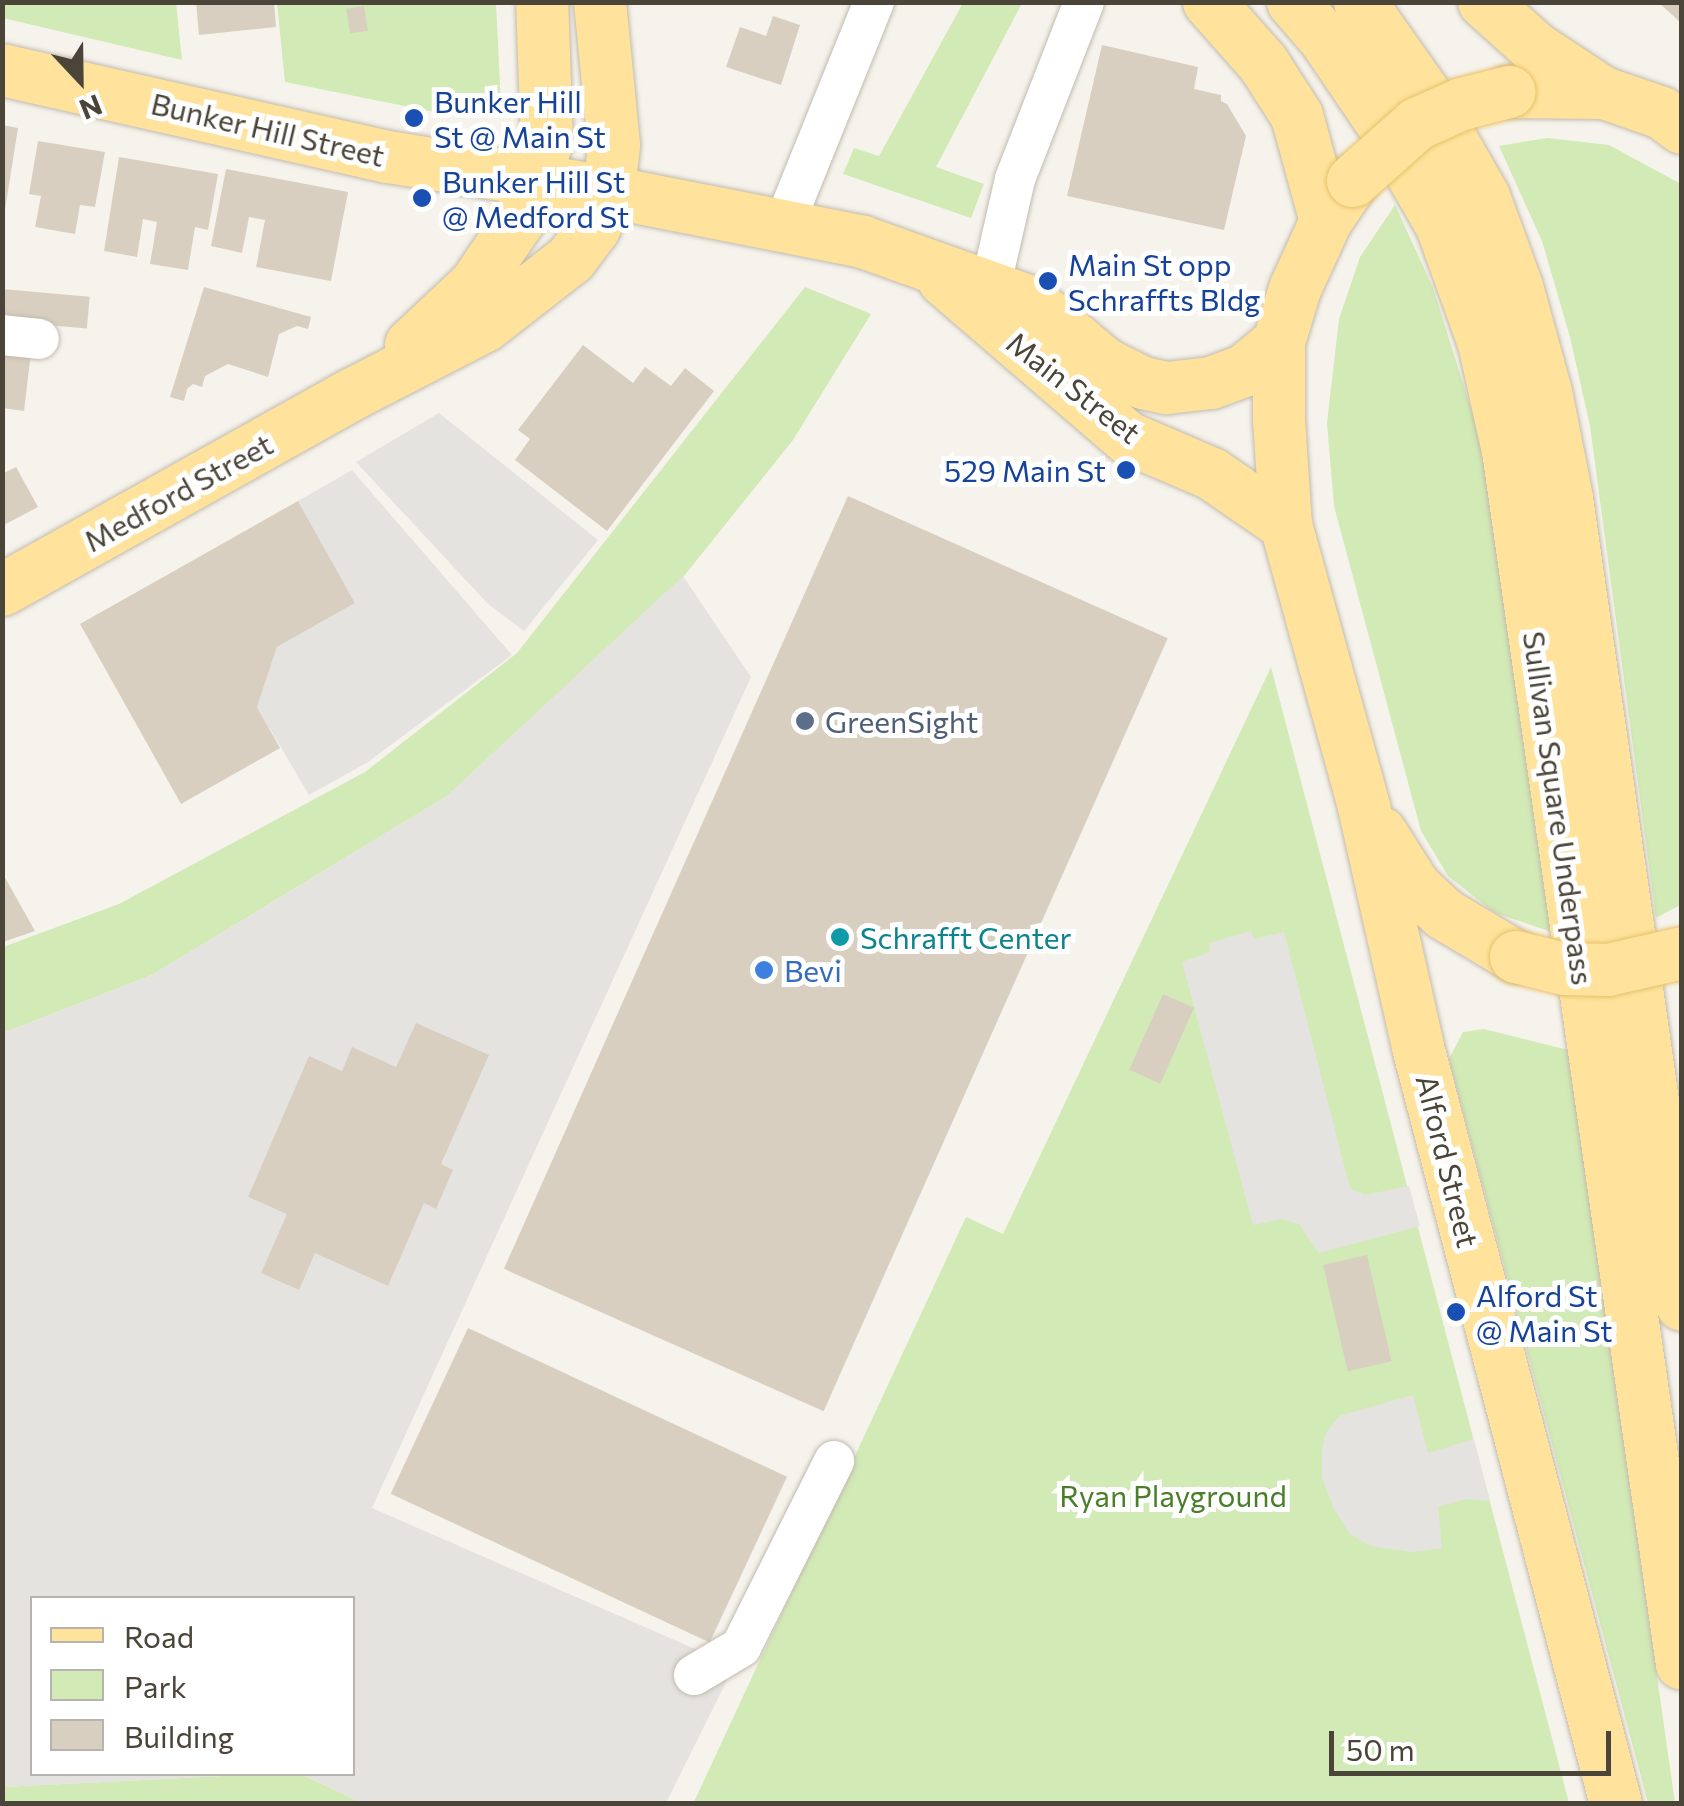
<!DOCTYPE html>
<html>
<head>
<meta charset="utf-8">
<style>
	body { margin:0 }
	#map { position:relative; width:1684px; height:1806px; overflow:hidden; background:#f6f3ec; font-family:Commissioner,sans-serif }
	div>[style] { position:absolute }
	.green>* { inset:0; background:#d2eab5 }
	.parking>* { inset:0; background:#e5e3e0 }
	.building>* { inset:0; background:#d8cfc1; transform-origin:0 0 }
	.roads { filter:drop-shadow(0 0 2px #c2bbae) drop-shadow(0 0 2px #c2bbae) }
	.minor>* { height:40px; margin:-20px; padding:0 20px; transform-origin:20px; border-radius:20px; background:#fff }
	.major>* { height:52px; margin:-26px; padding:0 26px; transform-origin:26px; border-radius:26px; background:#ffe39c }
	.bridges { filter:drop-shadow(0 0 2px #e6c16a) drop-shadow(0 0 2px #e6c16a) }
	.major-bridge>* { height:52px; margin:-26px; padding:0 26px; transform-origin:26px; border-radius:26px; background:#ffe39c }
	.dots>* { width:28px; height:28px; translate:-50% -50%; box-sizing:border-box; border:5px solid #fff; border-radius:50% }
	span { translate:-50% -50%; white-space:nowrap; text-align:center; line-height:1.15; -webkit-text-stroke:10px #fff; paint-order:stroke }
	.transit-label { font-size:30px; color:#164399 }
	.left { translate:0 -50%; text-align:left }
	.right { translate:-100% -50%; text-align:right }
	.street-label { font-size:30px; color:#4b4439 }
	.service-label { font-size:30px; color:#4e5e75 }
	.culture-label { font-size:30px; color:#0d838f }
	.shop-label { font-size:30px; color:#366cbe }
	.park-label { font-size:30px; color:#4a7f2a }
	.frame { position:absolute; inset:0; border:5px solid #4b4439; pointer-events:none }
	.legend { position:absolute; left:30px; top:1596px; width:325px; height:180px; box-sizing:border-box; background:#fff; border:2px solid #b7b4b0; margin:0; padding:12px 18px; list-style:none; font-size:30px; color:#4b4439 }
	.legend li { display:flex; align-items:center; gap:20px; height:50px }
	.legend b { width:50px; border:2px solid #b7b4b0 }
	.north { position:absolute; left:30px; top:30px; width:100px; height:100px; -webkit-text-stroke:8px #fff; paint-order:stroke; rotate:158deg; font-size:28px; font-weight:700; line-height:40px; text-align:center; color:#4b4439 }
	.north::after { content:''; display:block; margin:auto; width:35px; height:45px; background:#4b4439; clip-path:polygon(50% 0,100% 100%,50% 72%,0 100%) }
	.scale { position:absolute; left:1329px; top:1731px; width:282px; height:45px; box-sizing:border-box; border:5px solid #4b4439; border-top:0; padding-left:12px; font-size:30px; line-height:35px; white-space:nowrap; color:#4b4439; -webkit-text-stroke:8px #fff; paint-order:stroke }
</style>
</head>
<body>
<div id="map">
	<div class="green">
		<div style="clip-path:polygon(3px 2px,176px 3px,182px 60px,3px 18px)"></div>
		<div style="clip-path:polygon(277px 3px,496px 3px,501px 106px,464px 118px,285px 82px)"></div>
		<div style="clip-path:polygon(963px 3px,1022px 3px,936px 167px,984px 184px,971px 218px,843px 174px,854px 148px,879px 156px)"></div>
		<div style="clip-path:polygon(1547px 138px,1609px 145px,1681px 184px,1682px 904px,1656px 918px,1590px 426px,1570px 337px,1542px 241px,1499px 146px)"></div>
		<div style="clip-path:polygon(1395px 205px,1433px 288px,1484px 450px,1552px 932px,1495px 913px,1448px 876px,1421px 831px,1334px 506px,1327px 423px,1339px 319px,1360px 257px)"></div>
		<div style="clip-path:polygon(805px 287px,871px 314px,793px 440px,684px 576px,447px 796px,152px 975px,3px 1033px,3px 947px,119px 904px,365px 772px,517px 653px)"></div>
		<div style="clip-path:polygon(1271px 667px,1569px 1803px,693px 1804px,966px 1217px,1003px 1234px)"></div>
		<div style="clip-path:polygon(1484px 1029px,1568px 1050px,1675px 1803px,1648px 1803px,1449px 1059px,1463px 1032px)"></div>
		<div style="clip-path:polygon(263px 1774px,301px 1774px,362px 1803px,3px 1804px,2px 1787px)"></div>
	</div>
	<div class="parking">
		<div style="clip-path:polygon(439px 413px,598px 540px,524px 631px,488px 604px,356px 462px)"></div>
		<div style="clip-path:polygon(352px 470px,512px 655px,368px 762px,309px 795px,257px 707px,277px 647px,355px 603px,298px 501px)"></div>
		<div style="clip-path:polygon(683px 576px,751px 677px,372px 1508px,734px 1666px,666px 1803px,362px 1803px,301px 1774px,352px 1774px,352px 1598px,32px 1598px,32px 1774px,263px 1774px,3px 1787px,3px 1033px,152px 975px,447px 796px)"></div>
		<div style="clip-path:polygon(1251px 931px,1254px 939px,1284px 932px,1350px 1188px,1365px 1195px,1409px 1186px,1420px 1226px,1319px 1253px,1299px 1224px,1282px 1219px,1253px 1225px,1182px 962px,1210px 952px,1209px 943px)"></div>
		<div style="clip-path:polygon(1413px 1395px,1428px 1453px,1474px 1439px,1490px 1501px,1467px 1499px,1438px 1507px,1442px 1548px,1413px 1552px,1370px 1546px,1350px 1534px,1334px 1509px,1322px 1478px,1322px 1450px,1325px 1435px,1339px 1416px)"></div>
	</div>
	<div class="building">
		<div style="clip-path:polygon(196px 2px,274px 2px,276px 27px,199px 35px)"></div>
		<div style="clip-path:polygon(1658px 2px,1682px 2px,1682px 24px)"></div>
		<div style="left:364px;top:6px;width:25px;height:18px;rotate:81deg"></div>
		<div style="clip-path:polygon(773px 16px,800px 25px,781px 85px,726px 67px,740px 27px,766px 36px)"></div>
		<div style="clip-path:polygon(1102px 45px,1198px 67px,1194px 89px,1221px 95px,1221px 101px,1227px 104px,1246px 136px,1224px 230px,1067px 196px)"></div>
		<div style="clip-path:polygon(2px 125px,18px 128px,5px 210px,2px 210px)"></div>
		<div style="clip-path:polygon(38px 141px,105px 152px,95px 207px,80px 205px,75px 234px,35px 227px,41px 196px,29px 194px)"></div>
		<div style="clip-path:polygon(119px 157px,218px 174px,208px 230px,195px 227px,188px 270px,150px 264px,157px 222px,143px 219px,137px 257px,104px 251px)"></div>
		<div style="clip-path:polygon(226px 169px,348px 192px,331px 281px,256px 267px,265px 220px,249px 217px,242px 253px,211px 246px)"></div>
		<div style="clip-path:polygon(204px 287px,311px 317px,308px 329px,297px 326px,279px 334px,268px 377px,228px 364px,205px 376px,202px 387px,193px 384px,187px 389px,184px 401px,170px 397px)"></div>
		<div style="left:2px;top:289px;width:88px;height:32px;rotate:5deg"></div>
		<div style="clip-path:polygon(583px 345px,633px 383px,645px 367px,671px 386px,685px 368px,714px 391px,607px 531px,515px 460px,530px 439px,518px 430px)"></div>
		<div style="clip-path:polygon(2px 349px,31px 352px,24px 411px,2px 408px)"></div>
		<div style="clip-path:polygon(16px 467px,38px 507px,2px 526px,2px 474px)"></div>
		<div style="left:848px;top:496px;width:350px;height:846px;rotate:24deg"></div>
		<div style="clip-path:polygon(298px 501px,355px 603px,277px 647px,257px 707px,280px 748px,181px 804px,80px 624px)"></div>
		<div style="clip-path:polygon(3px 874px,35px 931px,3px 942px)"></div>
		<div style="left:1163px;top:994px;width:34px;height:83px;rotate:24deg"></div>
		<div style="clip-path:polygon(416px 1023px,489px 1055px,441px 1164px,453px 1170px,436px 1209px,424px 1203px,388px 1286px,315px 1253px,299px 1290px,261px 1273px,287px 1214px,248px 1197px,309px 1056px,342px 1071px,352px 1047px,396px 1067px)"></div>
		<div style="left:1367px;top:1255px;width:109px;height:45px;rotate:77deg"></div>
		<div style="left:468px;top:1328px;width:352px;height:183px;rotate:25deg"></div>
	</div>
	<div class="roads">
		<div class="minor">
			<div style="left:783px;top:227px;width:243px;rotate:-68deg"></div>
			<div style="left:991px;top:284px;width:108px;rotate:-77.1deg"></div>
			<div style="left:1015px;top:179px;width:190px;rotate:-68.7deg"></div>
			<div style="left:2px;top:335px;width:37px;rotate:6deg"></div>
			<div style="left:694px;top:1675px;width:55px;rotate:-30.8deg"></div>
			<div style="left:741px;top:1647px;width:208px;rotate:-63.4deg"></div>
		</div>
		<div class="major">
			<div style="left:1209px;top:2px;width:81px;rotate:48.5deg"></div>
			<div style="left:1263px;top:63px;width:63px;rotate:57.3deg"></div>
			<div style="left:1297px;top:116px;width:109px;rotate:74.6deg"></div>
			<div style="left:1293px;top:2px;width:49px;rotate:49.1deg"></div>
			<div style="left:1325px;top:39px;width:109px;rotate:55.9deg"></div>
			<div style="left:1386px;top:129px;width:112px;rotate:60deg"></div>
			<div style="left:1442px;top:226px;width:124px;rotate:70.3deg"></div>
			<div style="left:1484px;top:343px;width:111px;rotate:77.5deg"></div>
			<div style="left:1508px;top:451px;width:1225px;rotate:81.84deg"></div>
			<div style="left:1360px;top:2px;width:113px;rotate:54.8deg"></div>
			<div style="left:1425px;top:94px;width:119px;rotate:60.2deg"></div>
			<div style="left:1484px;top:197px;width:96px;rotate:69.9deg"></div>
			<div style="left:1517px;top:287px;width:109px;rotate:74.6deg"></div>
			<div style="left:1546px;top:392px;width:108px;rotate:78.8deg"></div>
			<div style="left:1567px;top:498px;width:815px;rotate:81.89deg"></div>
			<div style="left:1484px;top:2px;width:69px;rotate:42deg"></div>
			<div style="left:1535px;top:48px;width:80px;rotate:33.3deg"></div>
			<div style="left:2px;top:70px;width:396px;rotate:12.7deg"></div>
			<div style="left:388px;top:157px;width:224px;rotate:9deg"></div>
			<div style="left:609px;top:192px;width:259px;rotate:11.1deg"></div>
			<div style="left:863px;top:242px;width:181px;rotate:19.7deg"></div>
			<div style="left:1033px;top:303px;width:94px;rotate:40.3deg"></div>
			<div style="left:1105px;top:364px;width:42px;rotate:26.6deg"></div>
			<div style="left:1143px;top:383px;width:25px;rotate:12deg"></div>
			<div style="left:1167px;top:388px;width:44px;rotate:-6.5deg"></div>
			<div style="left:1211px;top:383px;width:35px;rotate:-20deg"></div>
			<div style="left:1244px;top:371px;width:45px;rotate:-39.6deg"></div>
			<div style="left:1509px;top:92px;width:95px;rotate:0.6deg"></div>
			<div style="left:1604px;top:93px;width:61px;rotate:19deg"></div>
			<div style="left:1662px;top:113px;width:25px;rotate:37deg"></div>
			<div style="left:1353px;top:181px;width:48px;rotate:124deg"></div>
			<div style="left:1326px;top:221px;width:75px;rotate:114.5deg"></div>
			<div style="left:1295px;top:289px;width:55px;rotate:106.8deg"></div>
			<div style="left:1279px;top:342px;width:78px;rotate:90deg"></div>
			<div style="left:1279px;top:420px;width:105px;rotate:86.2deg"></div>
			<div style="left:1286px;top:525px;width:293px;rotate:74.5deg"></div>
			<div style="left:1364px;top:807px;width:246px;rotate:77.3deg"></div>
			<div style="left:1418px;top:1047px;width:782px;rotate:75.34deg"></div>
			<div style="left:944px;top:280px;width:243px;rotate:40.7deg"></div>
			<div style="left:1128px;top:438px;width:91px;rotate:23.2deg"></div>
			<div style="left:1212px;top:474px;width:90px;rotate:34.6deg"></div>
			<div style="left:411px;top:345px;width:88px;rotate:-43.2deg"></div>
			<div style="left:475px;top:285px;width:80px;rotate:-55.7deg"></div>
			<div style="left:520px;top:219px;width:82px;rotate:-70.7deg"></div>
			<div style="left:547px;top:142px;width:140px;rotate:-92deg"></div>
			<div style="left:2px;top:590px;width:402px;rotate:-29.2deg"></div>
			<div style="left:353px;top:394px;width:148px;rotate:-27.3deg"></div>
			<div style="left:485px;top:326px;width:109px;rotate:-37.9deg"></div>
			<div style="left:571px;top:259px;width:38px;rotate:-53deg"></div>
			<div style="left:594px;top:229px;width:40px;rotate:-68deg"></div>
			<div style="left:609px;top:192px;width:47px;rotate:-83.9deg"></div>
			<div style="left:614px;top:145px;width:144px;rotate:-95.6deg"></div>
			<div style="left:1381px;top:833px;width:64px;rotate:57.8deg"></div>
			<div style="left:1415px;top:887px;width:40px;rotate:43deg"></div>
			<div style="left:1444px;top:914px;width:84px;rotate:30.8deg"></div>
		</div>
	</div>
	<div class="bridges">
		<div class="major-bridge">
			<div style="left:1353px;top:181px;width:86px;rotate:-41.7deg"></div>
			<div style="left:1417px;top:124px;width:49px;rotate:-24deg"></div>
			<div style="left:1462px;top:104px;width:49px;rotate:-14.3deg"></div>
			<div style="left:1516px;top:957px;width:50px;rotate:13.8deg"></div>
			<div style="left:1565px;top:969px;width:43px;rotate:1.3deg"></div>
			<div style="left:1608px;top:970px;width:76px;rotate:-12.9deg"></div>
		</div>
	</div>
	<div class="dots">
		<div style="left:414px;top:118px;background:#1a4fb4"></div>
		<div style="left:422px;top:198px;background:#1a4fb4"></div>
		<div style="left:1048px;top:281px;background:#1a4fb4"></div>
		<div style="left:1126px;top:470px;background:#1a4fb4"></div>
		<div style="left:805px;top:721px;background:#5c6f8a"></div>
		<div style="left:840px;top:937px;background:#0f9aa8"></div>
		<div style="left:764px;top:970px;background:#3f7fe0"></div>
		<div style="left:1456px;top:1312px;background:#1a4fb4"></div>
	</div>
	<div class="transit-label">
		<span class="left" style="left:434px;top:118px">Bunker Hill<br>St @ Main St</span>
		<span class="left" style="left:442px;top:198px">Bunker Hill St<br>@ Medford St</span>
		<span class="left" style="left:1068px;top:281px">Main St opp<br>Schraffts Bldg</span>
		<span class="right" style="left:1106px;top:470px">529 Main St</span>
		<span class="left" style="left:1476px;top:1312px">Alford St<br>@ Main St</span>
	</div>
	<div class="street-label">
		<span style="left:268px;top:129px;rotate:13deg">Bunker Hill Street</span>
		<span style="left:1074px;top:387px;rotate:38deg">Main Street</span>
		<span style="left:178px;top:492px;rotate:-29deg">Medford Street</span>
		<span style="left:1559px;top:808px;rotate:82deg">Sullivan Square Underpass</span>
		<span style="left:1448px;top:1161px;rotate:76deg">Alford Street</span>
	</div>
	<div class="service-label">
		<span class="left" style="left:825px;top:721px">GreenSight</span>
	</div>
	<div class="culture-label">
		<span class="left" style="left:860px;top:937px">Schrafft Center</span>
	</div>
	<div class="shop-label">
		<span class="left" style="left:784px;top:970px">Bevi</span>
	</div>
	<div class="park-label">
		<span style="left:1173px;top:1495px">Ryan Playground</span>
	</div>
	<div class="frame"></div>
	<ul class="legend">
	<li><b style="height:12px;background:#ffe39c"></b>Road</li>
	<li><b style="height:28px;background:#d2eab5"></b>Park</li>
	<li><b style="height:28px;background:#d8cfc1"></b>Building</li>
	</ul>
	<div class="north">N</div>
	<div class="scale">50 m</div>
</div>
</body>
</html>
